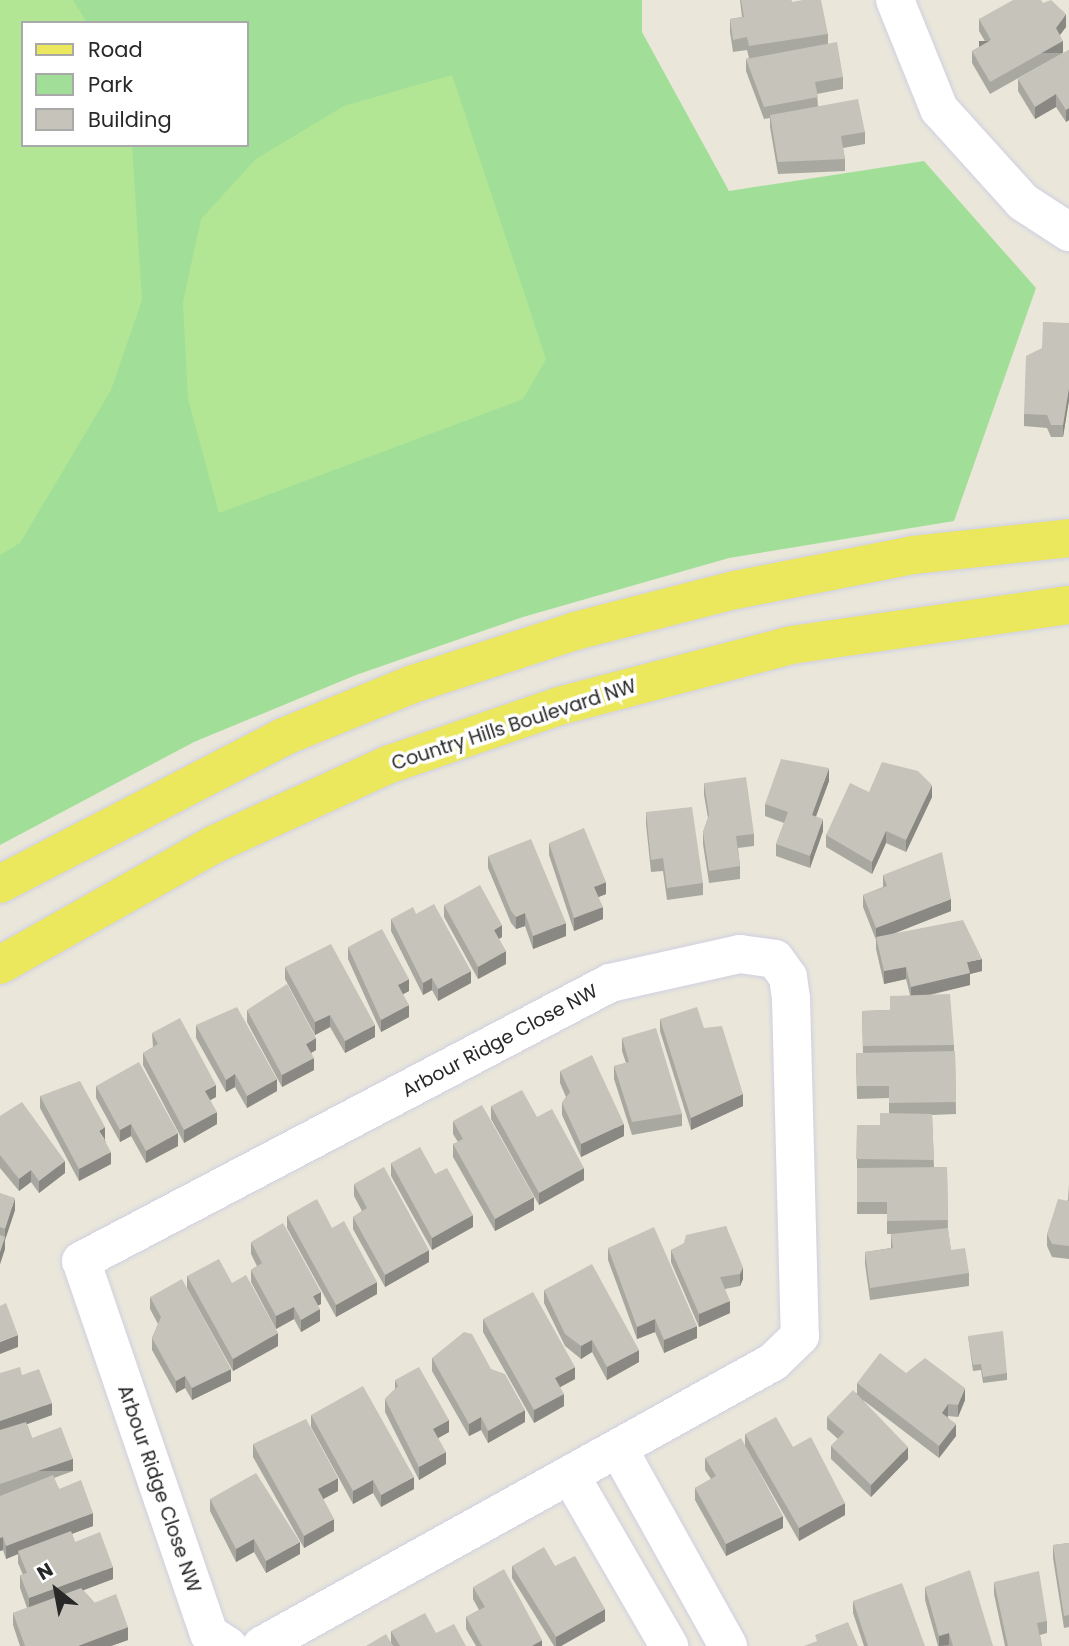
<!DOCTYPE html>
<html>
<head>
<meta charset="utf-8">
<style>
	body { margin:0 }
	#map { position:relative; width:1069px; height:1646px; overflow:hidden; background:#eae7da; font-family:Poppins,sans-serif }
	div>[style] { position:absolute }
	.green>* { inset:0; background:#a1df98 }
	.pitch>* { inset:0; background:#b2e694 }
	.roads { filter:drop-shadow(0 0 2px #d0cfe1) drop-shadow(0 0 2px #d0cfe1) }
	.minor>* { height:38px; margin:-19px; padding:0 19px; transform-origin:19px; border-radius:19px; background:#fff }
	.major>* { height:38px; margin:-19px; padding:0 19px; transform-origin:19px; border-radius:19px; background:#ebe85e }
	.wall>* { inset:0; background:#a9a8a0 }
	.shaded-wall>* { inset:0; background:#8a8882; transform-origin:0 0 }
	.building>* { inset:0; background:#c5c3ba }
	span { translate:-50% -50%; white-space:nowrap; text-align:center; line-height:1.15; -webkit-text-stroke:7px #fff; paint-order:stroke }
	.street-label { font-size:19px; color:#282828 }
	.legend { position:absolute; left:21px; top:21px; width:228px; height:126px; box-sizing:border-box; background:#fff; border:2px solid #a9a9a9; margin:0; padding:9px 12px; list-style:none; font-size:21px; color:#282828 }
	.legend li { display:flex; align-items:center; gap:14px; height:35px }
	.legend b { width:35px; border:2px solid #a9a9a9 }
	.north { position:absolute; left:21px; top:1555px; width:70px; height:70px; -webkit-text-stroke:5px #fff; paint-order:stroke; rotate:329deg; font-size:19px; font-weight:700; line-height:28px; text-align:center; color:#282828 }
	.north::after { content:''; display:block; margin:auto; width:24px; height:32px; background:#282828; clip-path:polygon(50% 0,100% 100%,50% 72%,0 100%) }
</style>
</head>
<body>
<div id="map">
	<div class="green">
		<div style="clip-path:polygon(evenodd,0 0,642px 0,642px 32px,729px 191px,924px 161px,1036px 288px,954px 521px,729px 558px,523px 617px,356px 675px,194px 742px,0 845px,0 0,23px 23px,247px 23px,247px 145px,23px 145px,23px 23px)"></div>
	</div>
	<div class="pitch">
		<div style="clip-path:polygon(0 0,73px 0,87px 23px,23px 23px,23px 145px,132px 145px,142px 300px,111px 390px,20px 543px,0 555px)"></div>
		<div style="clip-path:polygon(452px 75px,546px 359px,523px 399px,219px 513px,188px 399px,183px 302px,201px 219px,256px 159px,344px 106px)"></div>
	</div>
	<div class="roads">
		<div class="minor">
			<div style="left:895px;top:0;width:118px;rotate:68deg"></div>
			<div style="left:939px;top:109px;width:125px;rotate:47.9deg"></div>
			<div style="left:1023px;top:202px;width:55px;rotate:33.1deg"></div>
			<div style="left:619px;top:1450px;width:224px;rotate:60.9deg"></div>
			<div style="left:570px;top:1475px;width:198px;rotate:59.9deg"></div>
			<div style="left:228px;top:1646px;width:22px;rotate:-148deg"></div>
			<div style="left:209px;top:1634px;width:394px;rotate:-108.9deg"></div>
			<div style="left:81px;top:1261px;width:598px;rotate:-27.72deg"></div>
			<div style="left:610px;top:983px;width:133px;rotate:-12.6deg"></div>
			<div style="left:740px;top:954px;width:35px;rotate:8deg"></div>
			<div style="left:775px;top:959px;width:22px;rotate:54deg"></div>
			<div style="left:788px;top:977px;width:22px;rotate:82deg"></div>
			<div style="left:791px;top:999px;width:337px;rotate:88.5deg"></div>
			<div style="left:800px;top:1336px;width:37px;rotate:136deg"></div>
			<div style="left:773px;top:1362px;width:585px;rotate:150.98deg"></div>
		</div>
		<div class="major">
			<div style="left:0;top:884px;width:319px;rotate:-27.4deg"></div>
			<div style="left:283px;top:737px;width:140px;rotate:-22.2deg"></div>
			<div style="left:413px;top:684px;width:170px;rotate:-18.1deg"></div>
			<div style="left:575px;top:631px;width:165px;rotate:-14.4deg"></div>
			<div style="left:735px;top:590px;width:181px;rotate:-11.1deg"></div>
			<div style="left:913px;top:555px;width:157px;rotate:-6.2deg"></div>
			<div style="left:0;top:965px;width:247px;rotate:-29.4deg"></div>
			<div style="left:215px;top:844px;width:192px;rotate:-24.6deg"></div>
			<div style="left:390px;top:764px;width:179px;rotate:-18.9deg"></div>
			<div style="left:559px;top:706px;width:240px;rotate:-14.7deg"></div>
			<div style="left:791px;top:645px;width:281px;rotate:-8.2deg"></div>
		</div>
	</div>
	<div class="wall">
		<div style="clip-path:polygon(740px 0,791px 0,792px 2px,828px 34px,828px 44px,843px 77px,843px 89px,817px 94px,818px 106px,865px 132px,865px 144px,843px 148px,845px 159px,845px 171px,778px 174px,770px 127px,770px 118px,764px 119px,746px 71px,746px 59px,749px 58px,747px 50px,733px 52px,730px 32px,730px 19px,742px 17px)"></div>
		<div style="clip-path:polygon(1043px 3px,1066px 27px,1060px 35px,1063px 53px,990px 94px,972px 63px,972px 51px,986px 43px,979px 31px,979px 19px)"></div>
		<div style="clip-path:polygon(1069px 50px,1069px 120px,1066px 122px,1056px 107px,1035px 119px,1018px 91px,1018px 79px)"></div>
		<div style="clip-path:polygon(1069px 323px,1069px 400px,1063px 437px,1051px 437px,1047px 428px,1024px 426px,1024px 414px,1042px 348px)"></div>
		<div style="clip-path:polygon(829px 781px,816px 816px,823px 831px,810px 868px,776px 856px,776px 844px,784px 823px,765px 816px,765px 804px)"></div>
		<div style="clip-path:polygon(704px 783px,754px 834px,754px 846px,738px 848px,740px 866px,740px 879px,709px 883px,703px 844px,703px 832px,708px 818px,704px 795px)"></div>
		<div style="clip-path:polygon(869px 792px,932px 797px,906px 852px,886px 843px,872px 874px,826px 847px,826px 835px)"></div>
		<div style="clip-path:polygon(646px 812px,703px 883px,703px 895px,667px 900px,663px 871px,651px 872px,646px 824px)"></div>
		<div style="clip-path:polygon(549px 843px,606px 894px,598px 897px,603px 919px,574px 931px,549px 855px)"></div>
		<div style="clip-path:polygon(488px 856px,566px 936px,533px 949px,525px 926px,516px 929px,511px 923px,488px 868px)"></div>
		<div style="clip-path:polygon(883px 875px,951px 911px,893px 934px,982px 971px,970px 974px,970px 985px,930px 995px,954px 1045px,954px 1051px,955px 1051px,956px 1114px,932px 1115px,934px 1167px,947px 1167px,948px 1231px,951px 1250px,969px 1273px,969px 1286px,870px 1300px,865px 1264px,865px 1252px,891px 1248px,891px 1234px,894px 1234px,887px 1234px,887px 1214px,857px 1214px,857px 1125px,880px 1125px,889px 1113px,889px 1098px,857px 1099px,856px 1053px,863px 1053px,862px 1011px,890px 1010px,910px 995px,906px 979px,884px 984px,876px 949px,876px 940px,863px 907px,863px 895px,883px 887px)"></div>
		<div style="clip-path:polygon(444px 905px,502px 937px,499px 939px,506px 964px,478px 979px,444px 917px)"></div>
		<div style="clip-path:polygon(416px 914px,471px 983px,438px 1001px,432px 990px,423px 995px,391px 931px,391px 919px)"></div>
		<div style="clip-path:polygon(348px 947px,409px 991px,403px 994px,409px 1017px,381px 1032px,348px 959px)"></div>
		<div style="clip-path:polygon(285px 967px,375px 1037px,345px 1053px,330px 1027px,315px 1035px,285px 979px)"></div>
		<div style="clip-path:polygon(247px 1010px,316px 1050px,311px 1053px,314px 1070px,282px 1087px,247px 1022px)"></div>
		<div style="clip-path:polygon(660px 1019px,704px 1028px,743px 1106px,691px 1130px,660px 1031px)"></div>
		<div style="clip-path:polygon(196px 1025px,277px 1091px,247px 1108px,235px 1087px,226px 1092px,196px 1038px)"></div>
		<div style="clip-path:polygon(152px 1033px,216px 1097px,210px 1100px,217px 1124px,184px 1143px,143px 1065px,143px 1053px,153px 1047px)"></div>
		<div style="clip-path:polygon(622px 1038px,682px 1114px,682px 1126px,632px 1135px,614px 1079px,614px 1066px,626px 1063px,622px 1051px)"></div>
		<div style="clip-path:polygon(560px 1071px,624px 1136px,581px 1157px,562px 1115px,562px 1103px,566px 1097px,560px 1083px)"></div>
		<div style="clip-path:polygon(96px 1086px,178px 1146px,146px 1163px,131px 1136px,120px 1142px,96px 1098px)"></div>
		<div style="clip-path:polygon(40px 1096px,105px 1140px,111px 1164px,79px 1181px,40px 1108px)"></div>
		<div style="clip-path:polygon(491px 1106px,537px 1117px,584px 1180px,539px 1205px,491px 1119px)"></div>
		<div style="clip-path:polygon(0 1116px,65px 1173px,39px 1193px,31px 1182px,19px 1191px,0 1168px)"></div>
		<div style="clip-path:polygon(453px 1121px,534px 1210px,495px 1231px,453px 1157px,453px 1144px,458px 1142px,453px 1134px)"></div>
		<div style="clip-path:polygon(391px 1163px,435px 1174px,473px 1227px,432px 1250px,391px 1176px)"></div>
		<div style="clip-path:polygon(354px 1184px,429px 1262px,385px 1287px,353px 1229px,353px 1217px,362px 1211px,354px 1196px)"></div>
		<div style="clip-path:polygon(1069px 1184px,1069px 1259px,1052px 1257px,1047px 1246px,1047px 1234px,1068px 1200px)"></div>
		<div style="clip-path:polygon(0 1193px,15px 1210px,5px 1240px,5px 1249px,0 1264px)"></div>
		<div style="clip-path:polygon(287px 1216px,332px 1228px,377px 1294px,336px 1317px,287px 1228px)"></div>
		<div style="clip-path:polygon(726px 1226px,743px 1279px,740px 1286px,725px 1289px,730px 1313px,699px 1327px,671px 1262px,671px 1250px)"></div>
		<div style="clip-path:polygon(251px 1242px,321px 1304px,318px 1305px,320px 1321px,301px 1332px,294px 1319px,276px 1329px,251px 1282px,251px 1270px,257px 1266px,251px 1254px)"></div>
		<div style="clip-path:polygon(608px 1248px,697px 1338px,664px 1353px,655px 1332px,637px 1339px,608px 1260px)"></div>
		<div style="clip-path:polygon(187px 1276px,232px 1283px,278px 1346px,233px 1371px,187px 1288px)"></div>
		<div style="clip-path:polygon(544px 1290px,639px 1362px,607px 1380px,592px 1352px,581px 1359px,565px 1346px,544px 1303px)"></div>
		<div style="clip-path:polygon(150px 1297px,231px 1381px,192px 1400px,185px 1388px,176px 1393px,152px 1350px,152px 1338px,158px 1324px,150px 1309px)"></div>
		<div style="clip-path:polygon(483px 1319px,575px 1379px,560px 1387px,564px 1406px,534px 1423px,483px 1332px)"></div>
		<div style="clip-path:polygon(968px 1336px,1007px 1373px,1007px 1380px,983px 1383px,981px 1370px,973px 1371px)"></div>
		<div style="clip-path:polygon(432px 1358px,491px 1369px,525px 1422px,488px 1443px,481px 1430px,469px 1436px,432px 1371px)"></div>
		<div style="clip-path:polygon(0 1373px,22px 1375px,52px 1415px,27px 1424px,32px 1438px,73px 1471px,54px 1478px,59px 1489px,93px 1526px,72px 1534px,75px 1542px,113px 1579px,83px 1590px,128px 1640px,111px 1646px,20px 1646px,13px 1625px,13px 1613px,27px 1608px,20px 1588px,20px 1575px,23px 1575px,18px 1563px,18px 1554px,6px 1559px,3px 1550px,0 1551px)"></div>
		<div style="clip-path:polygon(906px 1373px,965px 1400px,958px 1417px,948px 1416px,948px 1417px,956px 1436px,939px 1458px,863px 1400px,908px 1459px,871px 1497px,831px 1459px,831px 1446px,838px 1439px,827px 1429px,827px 1417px,857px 1393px,857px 1383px)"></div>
		<div style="clip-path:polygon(395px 1380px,449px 1432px,438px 1438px,446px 1464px,419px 1480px,385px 1412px,385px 1399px,395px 1389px)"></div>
		<div style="clip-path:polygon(311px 1415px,414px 1489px,381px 1507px,373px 1493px,353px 1504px,311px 1427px)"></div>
		<div style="clip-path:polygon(745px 1434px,793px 1447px,845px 1515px,799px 1541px,745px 1446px)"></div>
		<div style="clip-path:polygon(253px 1444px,338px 1491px,323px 1499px,334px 1531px,304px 1548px,253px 1457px)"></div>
		<div style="clip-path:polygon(705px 1458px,783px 1528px,726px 1556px,695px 1500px,695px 1488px,711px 1479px,705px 1470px)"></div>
		<div style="clip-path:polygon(210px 1499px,300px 1554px,266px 1573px,254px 1552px,236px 1562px,210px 1511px)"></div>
		<div style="clip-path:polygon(1069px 1543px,1069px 1627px,1064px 1628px,1053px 1558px,1053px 1545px)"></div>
		<div style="clip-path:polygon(512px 1566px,555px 1566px,605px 1621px,561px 1646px,554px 1646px,512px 1578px)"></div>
		<div style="clip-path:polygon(994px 1582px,1047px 1621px,1047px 1633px,1040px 1635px,1042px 1646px,1005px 1646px,994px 1594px)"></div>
		<div style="clip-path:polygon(473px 1587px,542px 1646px,476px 1646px,466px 1629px,466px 1617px,479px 1610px,473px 1599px)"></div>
		<div style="clip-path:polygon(925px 1587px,993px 1646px,938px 1646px,925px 1600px)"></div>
		<div style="clip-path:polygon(853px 1601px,925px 1646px,864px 1646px,853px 1613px)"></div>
		<div style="clip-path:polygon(391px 1631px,436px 1633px,466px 1646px,393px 1646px,391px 1643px)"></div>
	</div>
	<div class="shaded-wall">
		<div style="clip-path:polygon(1066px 14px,1066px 27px,1056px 40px,1056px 28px)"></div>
		<div style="left:1063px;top:41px;width:12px;height:84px;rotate:90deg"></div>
		<div style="clip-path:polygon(1056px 94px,1056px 107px,1035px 119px,1035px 107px)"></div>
		<div style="clip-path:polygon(1069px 108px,1069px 120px,1066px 122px,1066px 110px)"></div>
		<div style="clip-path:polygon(1069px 388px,1069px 400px,1063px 437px,1063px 425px)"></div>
		<div style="clip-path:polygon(829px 768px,829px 781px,812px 827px,812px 815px)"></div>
		<div style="clip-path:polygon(932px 785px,932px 797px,906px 852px,906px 840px)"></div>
		<div style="clip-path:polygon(823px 819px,823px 831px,810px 868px,810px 856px)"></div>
		<div style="clip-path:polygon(886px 831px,886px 843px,872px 874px,872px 862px)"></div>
		<div style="clip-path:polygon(606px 882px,606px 894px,594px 899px,594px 887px)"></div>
		<div style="clip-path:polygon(951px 899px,951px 911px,877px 940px,876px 937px,876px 940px,876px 928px)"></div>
		<div style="clip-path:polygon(603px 907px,603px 919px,574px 931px,574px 918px)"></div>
		<div style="clip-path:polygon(525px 913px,525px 926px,516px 929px,516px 917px)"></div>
		<div style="clip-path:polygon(566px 923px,566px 936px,533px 949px,533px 936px)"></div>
		<div style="clip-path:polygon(502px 925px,502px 937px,494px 942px,494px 930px)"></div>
		<div style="clip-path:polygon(506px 951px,506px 964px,478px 979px,478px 967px)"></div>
		<div style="clip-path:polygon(982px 959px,982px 971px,970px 974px,970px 985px,911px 999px,911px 987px,967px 962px)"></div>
		<div style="clip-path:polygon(906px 967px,906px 979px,884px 984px,884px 971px)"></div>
		<div style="clip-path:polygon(471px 971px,471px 983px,438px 1001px,438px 989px)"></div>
		<div style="clip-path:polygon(432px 978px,432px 990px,423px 995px,423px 983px)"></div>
		<div style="clip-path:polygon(409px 979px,409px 991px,398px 997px,398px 985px)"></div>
		<div style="clip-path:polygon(409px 1005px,409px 1017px,381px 1032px,381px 1020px)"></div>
		<div style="clip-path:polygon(330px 1015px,330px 1027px,315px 1035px,315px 1022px)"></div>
		<div style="clip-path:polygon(375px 1025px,375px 1037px,345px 1053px,345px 1041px)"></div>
		<div style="clip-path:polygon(316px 1038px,316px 1050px,306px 1056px,306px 1044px)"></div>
		<div style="clip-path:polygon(314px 1058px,314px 1070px,282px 1087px,282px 1075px)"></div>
		<div style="clip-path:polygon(235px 1074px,235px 1087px,226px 1092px,226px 1080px)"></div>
		<div style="clip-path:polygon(277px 1079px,277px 1091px,247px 1108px,247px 1096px)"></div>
		<div style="clip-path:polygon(216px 1085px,216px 1097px,205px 1103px,205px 1091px)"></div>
		<div style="clip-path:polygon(743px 1094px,743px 1106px,691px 1130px,691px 1118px)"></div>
		<div style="clip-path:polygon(217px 1112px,217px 1124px,184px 1143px,184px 1130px)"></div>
		<div style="clip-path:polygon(131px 1124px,131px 1136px,120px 1142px,120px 1130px)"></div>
		<div style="clip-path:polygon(624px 1124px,624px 1136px,581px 1157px,581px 1144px)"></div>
		<div style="clip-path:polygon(105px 1127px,105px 1140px,99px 1131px)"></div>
		<div style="clip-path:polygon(178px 1133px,178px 1146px,146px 1163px,146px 1151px)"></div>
		<div style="clip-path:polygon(111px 1152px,111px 1164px,79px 1181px,79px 1169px)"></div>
		<div style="clip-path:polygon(65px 1161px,65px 1173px,39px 1193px,39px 1181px)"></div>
		<div style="clip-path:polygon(584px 1168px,584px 1180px,539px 1205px,539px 1193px)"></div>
		<div style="clip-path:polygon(31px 1170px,31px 1182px,19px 1191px,19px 1179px)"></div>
		<div style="clip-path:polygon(534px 1197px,534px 1210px,495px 1231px,495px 1219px)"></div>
		<div style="clip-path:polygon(15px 1198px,15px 1210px,5px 1240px,5px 1249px,0 1264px,0 1252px,5px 1238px,5px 1229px)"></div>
		<div style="clip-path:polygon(473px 1215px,473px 1227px,432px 1250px,432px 1238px)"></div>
		<div style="clip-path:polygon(429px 1250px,429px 1262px,385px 1287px,385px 1275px)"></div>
		<div style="clip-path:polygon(743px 1267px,743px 1279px,740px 1286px,740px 1274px)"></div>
		<div style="clip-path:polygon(377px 1282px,377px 1294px,336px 1317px,336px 1305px)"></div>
		<div style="clip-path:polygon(321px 1292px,321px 1304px,313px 1308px,313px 1296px)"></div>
		<div style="clip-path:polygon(730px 1301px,730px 1313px,699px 1327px,699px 1314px)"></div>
		<div style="clip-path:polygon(294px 1307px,294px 1319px,276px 1329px,276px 1316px)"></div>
		<div style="clip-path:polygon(320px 1309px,320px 1321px,301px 1332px,301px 1320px)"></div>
		<div style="clip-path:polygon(655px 1319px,655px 1332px,637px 1339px,637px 1327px)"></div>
		<div style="clip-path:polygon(697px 1326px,697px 1338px,664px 1353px,664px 1340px)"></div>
		<div style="clip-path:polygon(278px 1333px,278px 1346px,233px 1371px,233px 1359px)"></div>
		<div style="clip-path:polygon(18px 1335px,18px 1347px,0 1354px,0 1342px)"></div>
		<div style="clip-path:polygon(592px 1340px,592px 1352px,581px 1359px,581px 1346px)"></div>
		<div style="clip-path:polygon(639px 1350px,639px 1362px,607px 1380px,607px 1367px)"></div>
		<div style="clip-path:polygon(575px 1367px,575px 1379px,555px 1390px,555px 1378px)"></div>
		<div style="clip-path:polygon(231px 1369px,231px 1381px,192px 1400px,192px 1388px)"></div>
		<div style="clip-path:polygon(185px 1376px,185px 1388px,176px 1393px,176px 1381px)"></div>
		<div style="clip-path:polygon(965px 1388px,965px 1400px,958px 1417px,958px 1405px)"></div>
		<div style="clip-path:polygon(564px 1394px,564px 1406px,534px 1423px,534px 1410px)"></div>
		<div style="clip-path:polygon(52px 1403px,52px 1415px,0 1434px,0 1421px)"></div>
		<div style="clip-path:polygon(948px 1404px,948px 1416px,942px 1425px,942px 1413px)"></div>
		<div style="clip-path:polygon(525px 1410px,525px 1422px,488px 1443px,488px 1431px)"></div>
		<div style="clip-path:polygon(481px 1417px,481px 1430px,469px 1436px,469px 1424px)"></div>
		<div style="clip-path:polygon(449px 1420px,449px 1432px,433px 1441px,433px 1429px)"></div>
		<div style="clip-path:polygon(956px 1424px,956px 1436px,939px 1458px,939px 1446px)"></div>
		<div style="clip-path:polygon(908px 1447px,908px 1459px,871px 1497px,871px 1485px)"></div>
		<div style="clip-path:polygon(446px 1452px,446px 1464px,419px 1480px,419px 1467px)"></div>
		<div style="left:73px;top:1459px;width:12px;height:77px;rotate:90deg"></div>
		<div style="clip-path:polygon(414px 1477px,414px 1489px,381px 1507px,381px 1495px)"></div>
		<div style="clip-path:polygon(338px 1478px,338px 1491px,318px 1502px,318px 1489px)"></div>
		<div style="clip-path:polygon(373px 1480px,373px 1493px,353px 1504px,353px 1491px)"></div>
		<div style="clip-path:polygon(845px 1503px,845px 1515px,799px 1541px,799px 1528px)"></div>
		<div style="clip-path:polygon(93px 1513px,93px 1526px,19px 1553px,18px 1551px,18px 1554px,6px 1559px,6px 1546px)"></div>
		<div style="clip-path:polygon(783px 1516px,783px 1528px,726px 1556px,726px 1544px)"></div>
		<div style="clip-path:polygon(334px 1519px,334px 1531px,304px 1548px,304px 1536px)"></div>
		<div style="clip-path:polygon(3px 1537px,3px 1550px,0 1551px,0 1538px)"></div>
		<div style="clip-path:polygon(254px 1539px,254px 1552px,236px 1562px,236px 1549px)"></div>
		<div style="clip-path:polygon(300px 1542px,300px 1554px,266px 1573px,266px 1561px)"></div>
		<div style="clip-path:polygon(113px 1567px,113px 1579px,29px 1611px,29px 1598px)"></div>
		<div style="clip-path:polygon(605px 1609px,605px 1621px,561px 1646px,556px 1646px,556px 1637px)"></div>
		<div style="clip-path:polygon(128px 1627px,128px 1640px,111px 1646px,78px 1646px)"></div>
		<div style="clip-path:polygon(949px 1633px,949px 1645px,939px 1646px,939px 1636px)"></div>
		<div style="clip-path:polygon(542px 1640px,542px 1646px,532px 1646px)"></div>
	</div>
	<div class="building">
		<div style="clip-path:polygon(741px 0,791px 0,792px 2px,803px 0,821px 0,828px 34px,749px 46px,747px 37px,733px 40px,730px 19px,744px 17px)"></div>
		<div style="clip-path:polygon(1013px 0,1041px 0,1043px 3px,1051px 0,1066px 14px,1056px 28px,1063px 41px,990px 82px,972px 51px,991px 40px,979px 19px)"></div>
		<div style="clip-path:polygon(837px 42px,843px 77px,815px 82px,818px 97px,764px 107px,746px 59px)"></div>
		<div style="clip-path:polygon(1069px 50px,1069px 108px,1066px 110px,1056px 94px,1035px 107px,1018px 79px)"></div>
		<div style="clip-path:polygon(858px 99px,865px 132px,841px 136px,845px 159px,778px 162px,770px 115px)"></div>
		<div style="clip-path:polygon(1043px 322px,1069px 323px,1069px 388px,1063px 425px,1051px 425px,1047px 415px,1024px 414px,1026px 356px,1042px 348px)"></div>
		<div style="clip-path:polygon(781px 759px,829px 768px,812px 815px,823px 819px,810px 856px,776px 844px,788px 812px,765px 804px)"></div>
		<div style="clip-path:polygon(882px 762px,918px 771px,932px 785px,906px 840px,886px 831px,872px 862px,826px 835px,850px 783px,869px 792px)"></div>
		<div style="clip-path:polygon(746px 777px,754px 834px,736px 836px,740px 866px,709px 871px,703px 832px,709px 815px,704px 783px)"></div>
		<div style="clip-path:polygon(692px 807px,703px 883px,667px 888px,663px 858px,651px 860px,646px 812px)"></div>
		<div style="clip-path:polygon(584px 828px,606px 882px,594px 887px,603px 907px,574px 918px,549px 843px)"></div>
		<div style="clip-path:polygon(531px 839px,566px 923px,533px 936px,525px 913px,516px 917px,511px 911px,488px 856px)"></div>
		<div style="clip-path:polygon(942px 852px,951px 899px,876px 928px,863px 895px,887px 886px,883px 875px)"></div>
		<div style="clip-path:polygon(480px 885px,502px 925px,494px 930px,506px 951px,478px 967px,444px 905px)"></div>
		<div style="clip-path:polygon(434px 904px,471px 971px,438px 989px,432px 978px,423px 983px,391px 919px,413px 907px,416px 914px)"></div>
		<div style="clip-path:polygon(963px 920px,982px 959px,967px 962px,970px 973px,911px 987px,906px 967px,884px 971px,876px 937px)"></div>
		<div style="clip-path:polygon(382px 929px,409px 979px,398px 985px,409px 1005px,381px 1020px,348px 947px)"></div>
		<div style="clip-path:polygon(331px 944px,375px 1025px,345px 1041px,330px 1015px,315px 1022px,285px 967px)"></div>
		<div style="clip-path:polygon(287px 984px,316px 1038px,306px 1044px,314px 1058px,282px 1075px,247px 1010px)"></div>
		<div style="clip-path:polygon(950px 994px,954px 1045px,863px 1046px,862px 1011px,890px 1010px,890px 996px)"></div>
		<div style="clip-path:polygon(237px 1007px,277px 1079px,247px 1096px,235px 1074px,226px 1080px,196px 1025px)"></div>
		<div style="clip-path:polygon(697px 1007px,704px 1028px,722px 1026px,743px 1094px,691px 1118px,660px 1019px)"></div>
		<div style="clip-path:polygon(180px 1018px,216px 1085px,205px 1091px,217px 1112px,184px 1130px,143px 1053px,158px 1044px,152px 1033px)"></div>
		<div style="clip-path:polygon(656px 1028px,682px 1114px,632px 1122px,614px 1066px,629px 1062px,622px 1038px)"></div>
		<div style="clip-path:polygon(955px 1051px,956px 1102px,889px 1103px,889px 1086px,857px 1086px,856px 1053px)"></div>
		<div style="clip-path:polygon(592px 1055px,624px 1124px,581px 1144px,562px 1103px,570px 1092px,560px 1071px)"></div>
		<div style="clip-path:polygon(139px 1062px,178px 1133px,146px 1151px,131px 1124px,120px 1130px,96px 1086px)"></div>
		<div style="clip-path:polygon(80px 1081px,105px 1127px,99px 1131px,111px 1152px,79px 1169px,40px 1096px)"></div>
		<div style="clip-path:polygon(522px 1090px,537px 1117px,552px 1109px,584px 1168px,539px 1193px,491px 1106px)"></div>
		<div style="clip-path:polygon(22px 1102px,65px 1161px,39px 1181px,31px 1170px,19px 1179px,0 1155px,0 1116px)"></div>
		<div style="clip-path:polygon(482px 1105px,534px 1197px,495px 1219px,453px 1144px,463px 1139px,453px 1121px)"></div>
		<div style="clip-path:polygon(880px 1113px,932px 1114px,934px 1160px,856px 1159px,857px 1125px,880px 1125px)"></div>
		<div style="clip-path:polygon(420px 1147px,435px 1174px,447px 1168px,473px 1215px,432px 1238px,391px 1163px)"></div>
		<div style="clip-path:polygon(384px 1167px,429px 1250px,385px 1275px,353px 1217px,367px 1208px,354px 1184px)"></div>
		<div style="clip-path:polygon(947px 1167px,948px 1220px,887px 1221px,887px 1202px,857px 1202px,857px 1168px)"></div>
		<div style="clip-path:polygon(0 1193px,15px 1198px,5px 1229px,0 1227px)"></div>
		<div style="clip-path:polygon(317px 1199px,332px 1228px,344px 1221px,377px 1282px,336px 1305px,287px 1216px)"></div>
		<div style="clip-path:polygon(1058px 1199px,1069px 1201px,1069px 1246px,1052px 1244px,1047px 1234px)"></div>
		<div style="clip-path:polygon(283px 1223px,321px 1292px,313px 1296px,320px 1309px,301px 1320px,294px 1307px,276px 1316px,251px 1270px,262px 1263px,251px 1242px)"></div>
		<div style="clip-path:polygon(726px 1226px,743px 1267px,740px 1274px,720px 1277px,730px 1301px,699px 1314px,671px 1250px,684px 1243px,686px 1235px)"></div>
		<div style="clip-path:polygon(654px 1227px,697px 1326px,664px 1340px,655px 1319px,637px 1327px,608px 1248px)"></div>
		<div style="clip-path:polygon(948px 1228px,951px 1250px,965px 1248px,969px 1273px,870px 1288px,865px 1252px,893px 1248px,891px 1234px)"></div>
		<div style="clip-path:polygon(0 1235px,5px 1237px,0 1252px)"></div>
		<div style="clip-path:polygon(219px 1259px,232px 1283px,246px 1275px,278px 1333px,233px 1359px,187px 1276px)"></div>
		<div style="clip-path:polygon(592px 1264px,639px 1350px,607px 1367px,592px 1340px,581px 1346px,565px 1334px,544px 1290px)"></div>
		<div style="clip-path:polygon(182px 1279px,231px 1369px,192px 1388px,185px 1376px,176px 1381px,152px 1338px,161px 1317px,150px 1297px)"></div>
		<div style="clip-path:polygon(533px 1292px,575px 1367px,555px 1378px,564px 1394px,534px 1410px,483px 1319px)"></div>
		<div style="clip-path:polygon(6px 1303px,18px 1335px,0 1342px,0 1306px)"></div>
		<div style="clip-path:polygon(1003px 1331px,1007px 1373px,983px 1377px,981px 1364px,973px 1365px,968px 1336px)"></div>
		<div style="clip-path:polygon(464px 1332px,472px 1334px,491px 1369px,505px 1374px,525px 1410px,488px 1431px,481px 1417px,469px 1424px,432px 1358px)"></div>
		<div style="clip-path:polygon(880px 1353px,906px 1373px,925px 1358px,965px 1388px,958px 1405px,948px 1404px,942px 1413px,956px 1424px,939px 1446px,857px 1383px)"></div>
		<div style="clip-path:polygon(20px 1367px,22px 1375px,39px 1369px,52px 1403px,0 1421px,0 1373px)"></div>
		<div style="clip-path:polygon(419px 1367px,449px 1420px,433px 1429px,446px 1452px,419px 1467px,385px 1399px,398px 1386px,395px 1380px)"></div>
		<div style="clip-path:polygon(363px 1386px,414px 1477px,381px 1495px,373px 1480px,353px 1491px,311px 1415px)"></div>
		<div style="clip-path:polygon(853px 1390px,908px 1447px,871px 1485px,831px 1446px,844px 1432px,827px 1417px)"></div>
		<div style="clip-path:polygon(776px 1417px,793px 1447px,811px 1437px,845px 1503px,799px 1528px,745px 1434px)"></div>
		<div style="clip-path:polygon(306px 1419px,338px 1478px,318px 1489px,334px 1519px,304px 1536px,253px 1444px)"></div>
		<div style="clip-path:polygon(26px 1422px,32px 1438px,61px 1427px,73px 1459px,0 1484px,0 1430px)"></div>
		<div style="clip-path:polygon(741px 1438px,783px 1516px,726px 1544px,695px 1488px,716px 1476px,705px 1458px)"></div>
		<div style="clip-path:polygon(256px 1473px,300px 1542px,266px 1561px,254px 1539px,236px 1549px,210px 1499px)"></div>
		<div style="clip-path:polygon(53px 1475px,59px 1489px,81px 1480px,93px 1513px,6px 1546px,3px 1537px,0 1538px,0 1496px)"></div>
		<div style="clip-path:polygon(71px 1531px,75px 1542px,100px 1532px,113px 1567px,29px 1598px,20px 1575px,27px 1573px,18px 1551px)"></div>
		<div style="clip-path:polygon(1069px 1543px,1069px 1615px,1064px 1616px,1053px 1545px)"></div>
		<div style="clip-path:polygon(544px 1547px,555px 1566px,575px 1556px,605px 1609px,556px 1637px,512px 1566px)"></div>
		<div style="clip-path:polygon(504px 1569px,542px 1640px,532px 1646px,482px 1646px,466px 1617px,485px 1607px,473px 1587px)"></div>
		<div style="clip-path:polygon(970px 1570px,993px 1646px,953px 1646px,949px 1633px,939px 1636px,925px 1587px)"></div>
		<div style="clip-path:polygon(1039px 1571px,1047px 1621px,1037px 1623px,1042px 1646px,1008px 1646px,994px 1582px)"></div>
		<div style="clip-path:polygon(902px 1583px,925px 1646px,868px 1646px,853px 1601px)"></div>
		<div style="clip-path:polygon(81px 1588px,94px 1603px,116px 1594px,128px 1627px,78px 1646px,25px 1646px,13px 1613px)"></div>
		<div style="clip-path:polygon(425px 1613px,436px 1633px,454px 1624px,466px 1646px,400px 1646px,391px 1631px)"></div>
		<div style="clip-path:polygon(848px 1622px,858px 1646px,804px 1646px,817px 1641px,815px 1635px)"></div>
		<div style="clip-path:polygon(386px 1634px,393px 1646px,366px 1646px)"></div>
	</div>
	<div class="street-label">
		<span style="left:514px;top:725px;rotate:-18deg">Country Hills Boulevard NW</span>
		<span style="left:500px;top:1041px;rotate:-28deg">Arbour Ridge Close NW</span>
		<span style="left:159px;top:1489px;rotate:71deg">Arbour Ridge Close NW</span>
	</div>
	<ul class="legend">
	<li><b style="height:9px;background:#ebe85e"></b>Road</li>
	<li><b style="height:19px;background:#a1df98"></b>Park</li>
	<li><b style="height:19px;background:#c5c3ba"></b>Building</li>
	</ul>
	<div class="north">N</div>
</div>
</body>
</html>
